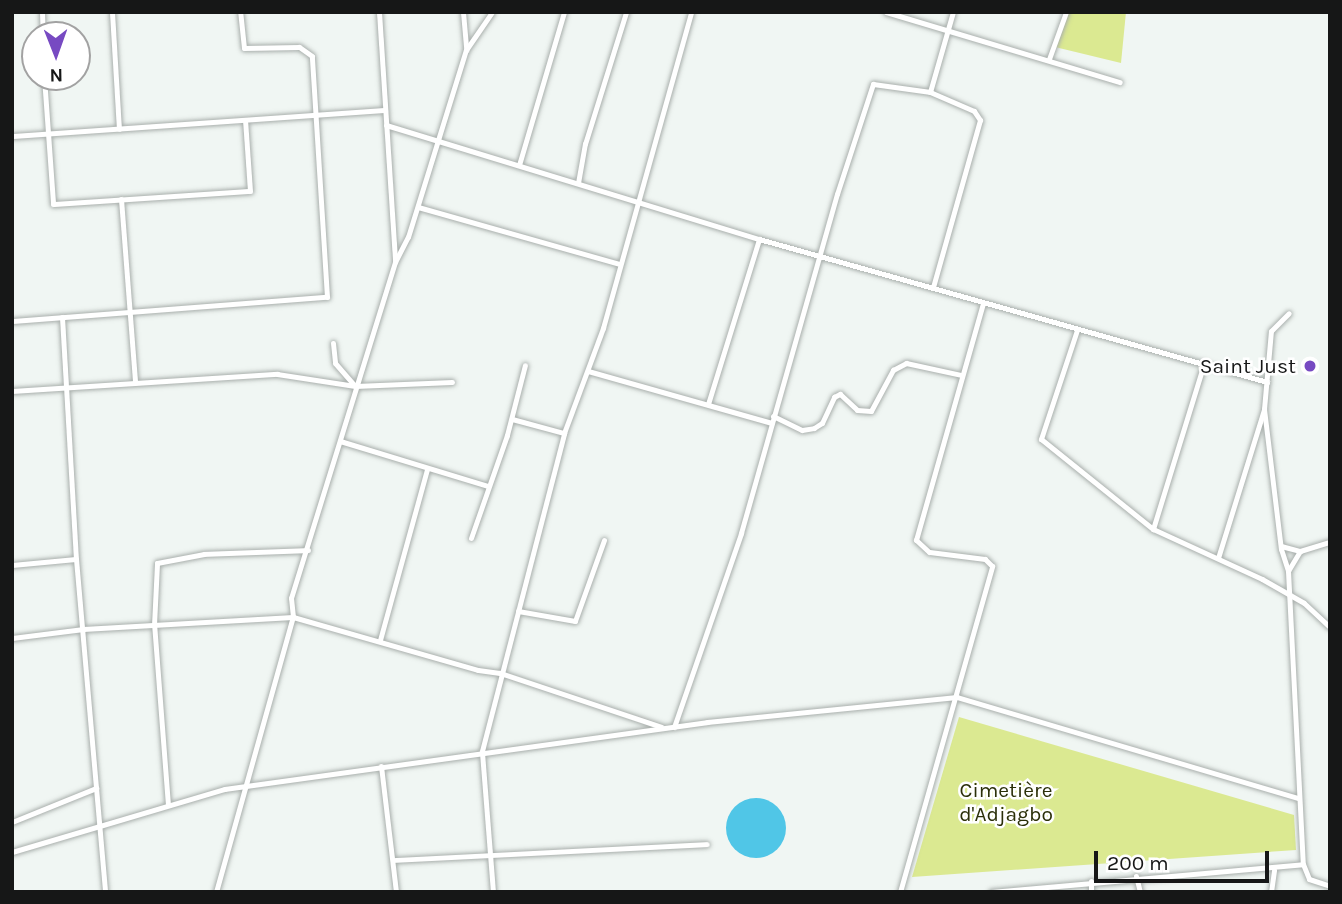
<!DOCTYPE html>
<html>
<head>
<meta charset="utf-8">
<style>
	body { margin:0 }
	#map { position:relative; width:1342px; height:904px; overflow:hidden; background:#f0f6f3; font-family:Karla,sans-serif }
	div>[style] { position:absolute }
	.green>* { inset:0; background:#dbe991 }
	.water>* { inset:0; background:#50c6e7 }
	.round { border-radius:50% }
	.roads { filter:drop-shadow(0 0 2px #a9afac) drop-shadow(0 0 2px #a9afac) }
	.street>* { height:5px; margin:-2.5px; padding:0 2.5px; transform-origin:2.5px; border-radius:2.5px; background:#fff }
	.dots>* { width:19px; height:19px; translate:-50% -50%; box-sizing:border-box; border:4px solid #fff; border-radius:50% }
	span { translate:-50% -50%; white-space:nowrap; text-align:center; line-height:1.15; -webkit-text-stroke:5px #fff; paint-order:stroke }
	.poi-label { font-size:21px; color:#161717 }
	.right { translate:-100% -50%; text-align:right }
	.park-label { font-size:21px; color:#2b3009 }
	.frame { position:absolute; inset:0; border:14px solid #161717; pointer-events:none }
	.north { position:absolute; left:21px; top:21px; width:70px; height:70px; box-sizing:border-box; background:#fff; border:2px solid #a2a2a2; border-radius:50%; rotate:179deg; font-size:19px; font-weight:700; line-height:28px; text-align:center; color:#161717 }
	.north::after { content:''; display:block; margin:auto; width:24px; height:32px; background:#774ac2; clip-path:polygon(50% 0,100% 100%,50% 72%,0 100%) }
	.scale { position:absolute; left:1094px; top:851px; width:175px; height:32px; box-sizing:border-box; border:4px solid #161717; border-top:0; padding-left:9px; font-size:21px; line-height:24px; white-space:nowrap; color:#161717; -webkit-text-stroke:5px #fff; paint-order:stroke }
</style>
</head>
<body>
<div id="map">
	<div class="green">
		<div style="clip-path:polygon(1067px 12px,1126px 12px,1121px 63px,1055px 47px)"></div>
		<div style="clip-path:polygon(959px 717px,1294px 815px,1296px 850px,912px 877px)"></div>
	</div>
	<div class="water">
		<div class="round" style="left:726px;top:798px;width:60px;height:60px"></div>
	</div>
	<div class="roads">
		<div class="street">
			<div style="left:42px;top:12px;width:23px;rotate:88deg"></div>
			<div style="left:112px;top:12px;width:117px;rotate:86.6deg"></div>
			<div style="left:379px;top:12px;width:250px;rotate:86.3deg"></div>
			<div style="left:463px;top:12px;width:38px;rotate:85deg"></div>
			<div style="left:886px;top:12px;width:244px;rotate:16.7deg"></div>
			<div style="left:1049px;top:59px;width:50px;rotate:-70.1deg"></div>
			<div style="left:44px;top:77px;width:127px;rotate:85.9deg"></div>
			<div style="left:53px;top:204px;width:197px;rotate:-3.8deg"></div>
			<div style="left:250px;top:191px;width:71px;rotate:-94deg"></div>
			<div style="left:930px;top:92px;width:83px;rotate:-74deg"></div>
			<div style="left:386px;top:125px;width:390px;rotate:17deg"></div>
			<div style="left:759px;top:239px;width:528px;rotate:15.72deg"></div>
			<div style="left:12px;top:136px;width:374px;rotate:-4deg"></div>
			<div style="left:519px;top:165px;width:159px;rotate:-73.6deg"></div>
			<div style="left:578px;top:183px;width:40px;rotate:-80deg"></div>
			<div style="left:585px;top:144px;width:138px;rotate:-72.7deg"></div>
			<div style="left:121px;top:199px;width:184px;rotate:85.6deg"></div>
			<div style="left:418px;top:207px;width:209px;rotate:15.8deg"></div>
			<div style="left:62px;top:317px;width:242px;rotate:86.7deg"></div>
			<div style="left:76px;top:559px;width:334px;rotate:85deg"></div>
			<div style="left:12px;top:321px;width:316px;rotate:-4.4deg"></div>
			<div style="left:327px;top:297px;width:241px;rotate:-93.6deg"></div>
			<div style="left:312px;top:56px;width:16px;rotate:-145deg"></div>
			<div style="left:299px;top:47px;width:55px;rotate:179deg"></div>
			<div style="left:244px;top:48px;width:36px;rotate:-96deg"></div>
			<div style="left:1077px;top:330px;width:115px;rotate:108.3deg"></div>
			<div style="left:1041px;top:439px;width:144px;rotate:38.8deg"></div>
			<div style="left:1153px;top:529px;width:120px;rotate:24.6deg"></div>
			<div style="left:1262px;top:579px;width:48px;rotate:29.7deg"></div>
			<div style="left:1304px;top:603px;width:35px;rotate:43deg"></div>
			<div style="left:333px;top:343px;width:20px;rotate:84deg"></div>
			<div style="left:335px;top:363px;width:30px;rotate:49deg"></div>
			<div style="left:588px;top:371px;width:191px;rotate:15.8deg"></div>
			<div style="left:12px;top:391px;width:266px;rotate:-3.7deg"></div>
			<div style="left:277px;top:374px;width:79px;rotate:8.7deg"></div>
			<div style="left:355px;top:386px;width:97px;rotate:-2.4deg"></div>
			<div style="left:708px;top:404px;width:173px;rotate:-72.8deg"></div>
			<div style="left:1264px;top:409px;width:141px;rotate:83.1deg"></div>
			<div style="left:1281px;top:549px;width:23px;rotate:72deg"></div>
			<div style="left:1288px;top:571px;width:293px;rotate:87.1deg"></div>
			<div style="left:1303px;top:864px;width:16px;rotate:68deg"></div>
			<div style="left:1309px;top:879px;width:22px;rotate:18deg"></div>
			<div style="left:773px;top:416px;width:32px;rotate:26deg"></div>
			<div style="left:802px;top:430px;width:12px;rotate:-9deg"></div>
			<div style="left:814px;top:428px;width:9px;rotate:-32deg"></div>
			<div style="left:822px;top:423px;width:29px;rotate:-65deg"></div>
			<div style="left:834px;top:397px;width:7px;rotate:-27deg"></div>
			<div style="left:840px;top:394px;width:23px;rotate:43deg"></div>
			<div style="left:857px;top:410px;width:14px;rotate:4deg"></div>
			<div style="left:871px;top:411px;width:47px;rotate:-61.8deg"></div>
			<div style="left:893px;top:370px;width:15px;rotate:-28deg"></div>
			<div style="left:906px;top:363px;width:56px;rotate:12.3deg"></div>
			<div style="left:512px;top:419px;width:54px;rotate:15.1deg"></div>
			<div style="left:340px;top:441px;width:155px;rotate:16.9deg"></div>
			<div style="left:1153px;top:529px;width:174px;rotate:-72.9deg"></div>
			<div style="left:471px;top:538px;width:109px;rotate:-70.7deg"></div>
			<div style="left:507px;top:435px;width:72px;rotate:-75.6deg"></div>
			<div style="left:1281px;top:546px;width:20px;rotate:15deg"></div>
			<div style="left:1300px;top:551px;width:31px;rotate:-17deg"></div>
			<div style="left:1218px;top:558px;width:156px;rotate:-72.8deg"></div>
			<div style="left:1264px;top:409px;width:78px;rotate:-84.9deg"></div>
			<div style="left:1271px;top:331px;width:25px;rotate:-45deg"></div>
			<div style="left:12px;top:565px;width:64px;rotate:-5.4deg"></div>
			<div style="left:1288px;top:571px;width:23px;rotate:-59deg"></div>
			<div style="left:518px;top:611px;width:58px;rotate:10deg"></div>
			<div style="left:575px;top:621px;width:86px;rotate:-70.3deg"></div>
			<div style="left:12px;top:638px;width:72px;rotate:-7.2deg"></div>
			<div style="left:83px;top:629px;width:210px;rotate:-3.3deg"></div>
			<div style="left:293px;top:617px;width:192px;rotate:16deg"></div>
			<div style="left:478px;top:670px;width:22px;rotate:8deg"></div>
			<div style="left:500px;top:673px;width:170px;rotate:18.5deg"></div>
			<div style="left:380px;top:640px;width:177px;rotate:-74.6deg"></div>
			<div style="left:674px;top:727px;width:205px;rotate:-70.9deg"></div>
			<div style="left:741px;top:533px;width:352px;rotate:-74.2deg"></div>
			<div style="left:837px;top:194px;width:116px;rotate:-71.9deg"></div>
			<div style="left:873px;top:84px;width:58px;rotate:8deg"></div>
			<div style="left:930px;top:92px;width:48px;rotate:23.4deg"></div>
			<div style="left:974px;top:111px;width:11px;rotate:56deg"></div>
			<div style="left:980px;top:120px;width:173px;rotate:105.7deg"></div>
			<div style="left:381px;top:766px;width:127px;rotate:83.2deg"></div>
			<div style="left:168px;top:805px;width:181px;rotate:-94.4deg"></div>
			<div style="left:154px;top:625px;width:62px;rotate:-87.2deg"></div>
			<div style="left:157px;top:563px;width:48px;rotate:-10.8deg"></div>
			<div style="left:204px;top:554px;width:104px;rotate:-2.2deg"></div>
			<div style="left:12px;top:822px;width:91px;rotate:-22deg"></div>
			<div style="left:12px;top:852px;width:222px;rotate:-16.5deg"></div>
			<div style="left:225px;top:789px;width:487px;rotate:-7.9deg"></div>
			<div style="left:707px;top:722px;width:251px;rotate:-5.7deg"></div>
			<div style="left:957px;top:697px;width:356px;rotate:16.5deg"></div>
			<div style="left:394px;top:860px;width:313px;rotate:-2.9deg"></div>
			<div style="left:1136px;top:876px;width:16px;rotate:76deg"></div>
			<div style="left:1091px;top:881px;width:11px;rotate:90deg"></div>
			<div style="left:216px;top:892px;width:286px;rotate:-74.4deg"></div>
			<div style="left:293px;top:617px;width:19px;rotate:-96deg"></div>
			<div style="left:291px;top:598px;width:352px;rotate:-72.8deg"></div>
			<div style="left:395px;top:262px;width:28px;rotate:-63deg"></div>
			<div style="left:408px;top:237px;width:196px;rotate:-72.8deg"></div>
			<div style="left:466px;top:50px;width:46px;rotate:-55.6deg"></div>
			<div style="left:493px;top:892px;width:141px;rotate:-94.5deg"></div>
			<div style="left:482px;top:751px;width:328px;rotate:-75.5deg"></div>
			<div style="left:564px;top:433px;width:112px;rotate:-69.6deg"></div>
			<div style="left:603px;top:328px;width:328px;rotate:-74.4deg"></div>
			<div style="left:900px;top:892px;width:339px;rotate:-74.2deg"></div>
			<div style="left:992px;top:566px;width:10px;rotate:-135deg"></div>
			<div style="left:985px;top:559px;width:56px;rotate:-172.9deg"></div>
			<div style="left:929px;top:552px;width:18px;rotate:-137deg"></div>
			<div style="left:916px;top:540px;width:246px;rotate:-74.2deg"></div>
			<div style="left:991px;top:892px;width:313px;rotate:-5.1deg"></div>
			<div style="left:1271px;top:892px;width:22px;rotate:-82deg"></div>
		</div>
	</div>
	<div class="dots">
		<div style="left:1310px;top:366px;background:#774ac2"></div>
	</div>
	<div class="poi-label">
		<span class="right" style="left:1296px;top:366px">Saint Just</span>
	</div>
	<div class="park-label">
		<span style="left:1006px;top:802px">Cimetière<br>d'Adjagbo</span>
	</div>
	<div class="frame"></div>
	<div class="north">N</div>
	<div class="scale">200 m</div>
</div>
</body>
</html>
